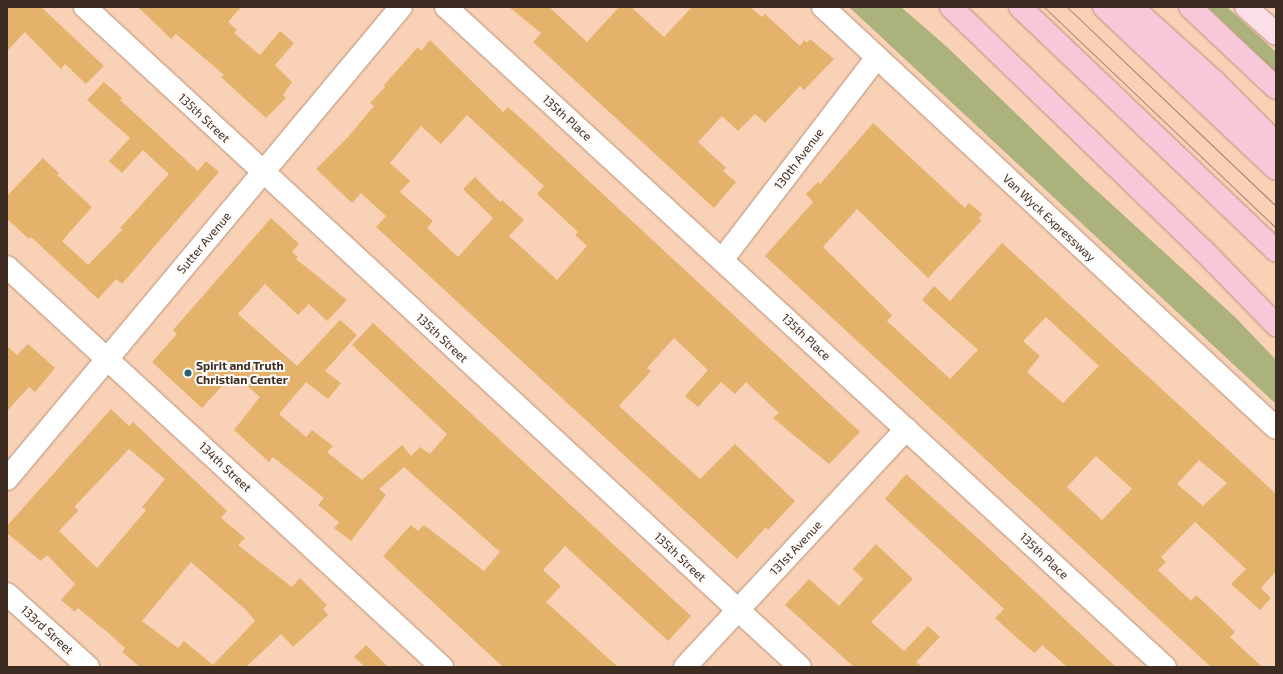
<!DOCTYPE html>
<html>
<head>
<meta charset="utf-8">
<style>
	body { margin:0 }
	#map { position:relative; width:1283px; height:674px; overflow:hidden; background:#f9d1b7; font-family:"Exo 2",sans-serif }
	div>[style] { position:absolute }
	.green>* { inset:0; background:#abb27b }
	.building>* { inset:0; background:#e4b26b }
	.roads { filter:drop-shadow(0 0 1px #b69077) drop-shadow(0 0 1px #b69077) }
	.minor>* { height:22px; margin:-11px; padding:0 11px; transform-origin:11px; border-radius:11px; background:#fff }
	.major>* { height:22px; margin:-11px; padding:0 11px; transform-origin:11px; border-radius:11px; background:#fadee8 }
	.highway>* { height:22px; margin:-11px; padding:0 11px; transform-origin:11px; border-radius:11px; background:#f6c8d9 }
	.tram>* { height:1px; margin:-0.5px; padding:0 0.5px; transform-origin:0.5px; border-radius:0.5px; background:#997e6c }
	.dots>* { width:11px; height:11px; translate:-50% -50%; box-sizing:border-box; border:2px solid #fefaf7; border-radius:50% }
	span { translate:-50% -50%; white-space:nowrap; text-align:center; line-height:1.15; -webkit-text-stroke:4px #fefaf7; paint-order:stroke }
	.street-label { font-size:12px; color:#3c2c22 }
	.poi-label { font-size:12px; color:#3c2c22; font-weight:700 }
	.left { translate:0 -50%; text-align:left }
	.frame { position:absolute; inset:0; border:8px solid #3c2c22; pointer-events:none }
</style>
</head>
<body>
<div id="map">
	<div class="green">
		<div style="clip-path:polygon(849px 7px,901px 7px,947px 47px,1085px 180px,1235px 317px,1276px 360px,1276px 404px)"></div>
		<div style="clip-path:polygon(1208px 7px,1227px 7px,1276px 52px,1276px 72px)"></div>
	</div>
	<div class="building">
		<div style="clip-path:polygon(7px 7px,41px 7px,104px 66px,86px 84px,65px 64px,61px 69px,25px 32px,7px 51px)"></div>
		<div style="clip-path:polygon(138px 7px,241px 7px,228px 22px,237px 30px,234px 33px,260px 55px,280px 31px,294px 43px,275px 65px,292px 82px,283px 95px,286px 98px,266px 118px,221px 77px,224px 75px,176px 34px,171px 39px)"></div>
		<div style="clip-path:polygon(509px 7px,549px 7px,587px 42px,619px 7px,631px 7px,664px 37px,692px 7px,750px 7px,762px 17px,765px 14px,800px 46px,804px 40px,807px 43px,810px 39px,834px 59px,804px 90px,800px 86px,765px 123px,755px 114px,738px 131px,722px 116px,698px 142px,726px 168px,723px 171px,736px 182px,714px 208px,533px 42px,541px 33px)"></div>
		<div style="clip-path:polygon(evenodd,430px 40px,503px 112px,508px 107px,525px 122px,860px 432px,829px 464px,773px 418px,779px 413px,746px 382px,735px 394px,721px 382px,698px 407px,685px 396px,708px 370px,674px 338px,647px 368px,651px 371px,619px 406px,700px 479px,735px 444px,795px 501px,768px 530px,766px 527px,737px 559px,376px 227px,386px 216px,361px 193px,352px 203px,316px 169px,347px 138px,374px 106px,370px 103px,385px 87px,384px 85px,418px 47px,421px 51px,430px 40px,467px 115px,544px 186px,537px 194px,578px 232px,575px 235px,587px 246px,557px 280px,509px 236px,524px 220px,502px 200px,500px 202px,475px 177px,463px 189px,493px 218px,458px 257px,427px 228px,433px 221px,400px 192px,410px 181px,390px 163px,421px 126px,441px 144px,467px 115px)"></div>
		<div style="clip-path:polygon(104px 82px,122px 98px,120px 100px,198px 171px,206px 161px,219px 172px,122px 284px,116px 279px,98px 299px,31px 237px,29px 239px,7px 219px,7px 196px,43px 158px,59px 173px,57px 175px,92px 207px,62px 241px,88px 265px,122px 230px,120px 228px,169px 174px,143px 150px,122px 173px,109px 161px,130px 138px,87px 100px)"></div>
		<div style="clip-path:polygon(evenodd,873px 123px,965px 208px,969px 203px,982px 214px,979px 218px,982px 220px,928px 278px,857px 209px,823px 247px,892px 315px,887px 321px,950px 379px,978px 350px,922px 300px,934px 286px,950px 301px,1002px 243px,1261px 480px,1276px 494px,1276px 571px,1261px 588px,1271px 598px,1260px 610px,1231px 584px,1246px 569px,1195px 522px,1161px 557px,1166px 562px,1158px 570px,1191px 601px,1196px 595px,1222px 619px,1235px 632px,1230px 637px,1262px 667px,1211px 667px,765px 256px,813px 202px,806px 194px,818px 182px,820px 184px,873px 123px,1046px 317px,1099px 366px,1063px 403px,1027px 372px,1040px 356px,1023px 341px,1046px 317px,873px 123px,1096px 456px,1132px 489px,1102px 520px,1067px 487px,1096px 456px,873px 123px,1199px 460px,1227px 483px,1203px 506px,1177px 484px,1199px 460px)"></div>
		<div style="clip-path:polygon(271px 218px,299px 244px,292px 252px,298px 257px,296px 259px,347px 300px,327px 321px,309px 304px,298px 315px,265px 284px,238px 314px,297px 366px,340px 320px,357px 335px,325px 371px,341px 383px,328px 399px,306px 382px,279px 414px,306px 437px,312px 430px,333px 446px,327px 452px,362px 480px,402px 445px,411px 456px,420px 447px,430px 454px,447px 434px,352px 345px,373px 323px,691px 616px,668px 641px,565px 546px,543px 570px,561px 586px,546px 602px,618px 667px,503px 667px,383px 556px,411px 525px,418px 531px,424px 525px,484px 571px,500px 552px,404px 467px,379px 489px,386px 495px,351px 541px,334px 528px,339px 522px,318px 505px,324px 498px,273px 457px,269px 462px,234px 430px,260px 397px,233px 374px,202px 408px,152px 362px,177px 334px,173px 330px)"></div>
		<div style="clip-path:polygon(28px 344px,55px 368px,35px 392px,29px 387px,7px 411px,7px 346px,17px 355px)"></div>
		<div style="clip-path:polygon(evenodd,111px 409px,129px 426px,133px 422px,227px 511px,221px 518px,245px 538px,238px 545px,292px 587px,300px 578px,327px 605px,323px 609px,328px 615px,293px 647px,281px 634px,246px 667px,140px 667px,122px 652px,125px 648px,106px 631px,78px 608px,75px 612px,61px 600px,75px 584px,47px 555px,41px 561px,7px 533px,7px 526px,111px 409px,129px 449px,165px 479px,142px 507px,146px 510px,97px 568px,59px 531px,78px 511px,75px 506px,129px 449px,111px 409px,191px 562px,246px 610px,255px 621px,213px 665px,184px 641px,178px 648px,142px 621px,191px 562px)"></div>
		<div style="clip-path:polygon(906px 474px,982px 542px,1116px 667px,1067px 667px,1042px 645px,1035px 653px,1019px 640px,995px 618px,1004px 609px,885px 499px)"></div>
		<div style="clip-path:polygon(876px 544px,913px 579px,871px 622px,904px 651px,928px 626px,940px 637px,916px 662px,922px 667px,854px 667px,785px 605px,809px 579px,839px 606px,863px 579px,853px 569px)"></div>
		<div style="clip-path:polygon(366px 645px,388px 667px,365px 667px,354px 657px)"></div>
	</div>
	<div class="roads">
		<div class="minor">
			<div style="left:85px;top:7px;width:973px;rotate:42.71deg"></div>
			<div style="left:446px;top:7px;width:976px;rotate:42.55deg"></div>
			<div style="left:823px;top:7px;width:618px;rotate:42.9deg"></div>
			<div style="left:722px;top:260px;width:255px;rotate:-52.6deg"></div>
			<div style="left:7px;top:267px;width:591px;rotate:42.6deg"></div>
			<div style="left:7px;top:479px;width:615px;rotate:-50.15deg"></div>
			<div style="left:7px;top:594px;width:109px;rotate:42deg"></div>
			<div style="left:685px;top:667px;width:325px;rotate:-47.1deg"></div>
		</div>
		<div class="major">
			<div style="left:1246px;top:7px;width:40px;rotate:42deg"></div>
		</div>
		<div class="highway">
			<div style="left:951px;top:7px;width:350px;rotate:44deg"></div>
			<div style="left:1203px;top:250px;width:105px;rotate:45.8deg"></div>
			<div style="left:1020px;top:7px;width:354px;rotate:43.6deg"></div>
			<div style="left:1104px;top:7px;width:236px;rotate:43.3deg"></div>
			<div style="left:1132px;top:7px;width:110px;rotate:42.1deg"></div>
			<div style="left:1214px;top:81px;width:88px;rotate:45deg"></div>
			<div style="left:1190px;top:7px;width:118px;rotate:43.3deg"></div>
		</div>
	</div>
	<div class="tram">
		<div style="left:1044px;top:7px;width:320px;rotate:43.6deg"></div>
		<div style="left:1067px;top:7px;width:289px;rotate:43.6deg"></div>
	</div>
	<div class="dots">
		<div style="left:188px;top:373px;background:#2a5f7b"></div>
	</div>
	<div class="street-label">
		<span style="left:204px;top:118px;rotate:43deg">135th Street</span>
		<span style="left:567px;top:118px;rotate:42deg">135th Place</span>
		<span style="left:799px;top:159px;rotate:-53deg">130th Avenue</span>
		<span style="left:1049px;top:218px;rotate:43deg">Van Wyck Expressway</span>
		<span style="left:204px;top:243px;rotate:-50deg">Sutter Avenue</span>
		<span style="left:806px;top:337px;rotate:43deg">135th Place</span>
		<span style="left:442px;top:338px;rotate:43deg">135th Street</span>
		<span style="left:225px;top:467px;rotate:43deg">134th Street</span>
		<span style="left:796px;top:548px;rotate:-47deg">131st Avenue</span>
		<span style="left:1044px;top:556px;rotate:43deg">135th Place</span>
		<span style="left:680px;top:557px;rotate:43deg">135th Street</span>
		<span style="left:47px;top:630px;rotate:42deg">133rd Street</span>
	</div>
	<div class="poi-label">
		<span class="left" style="left:196px;top:373px">Spirit and Truth<br>Christian Center</span>
	</div>
	<div class="frame"></div>
</div>
</body>
</html>
